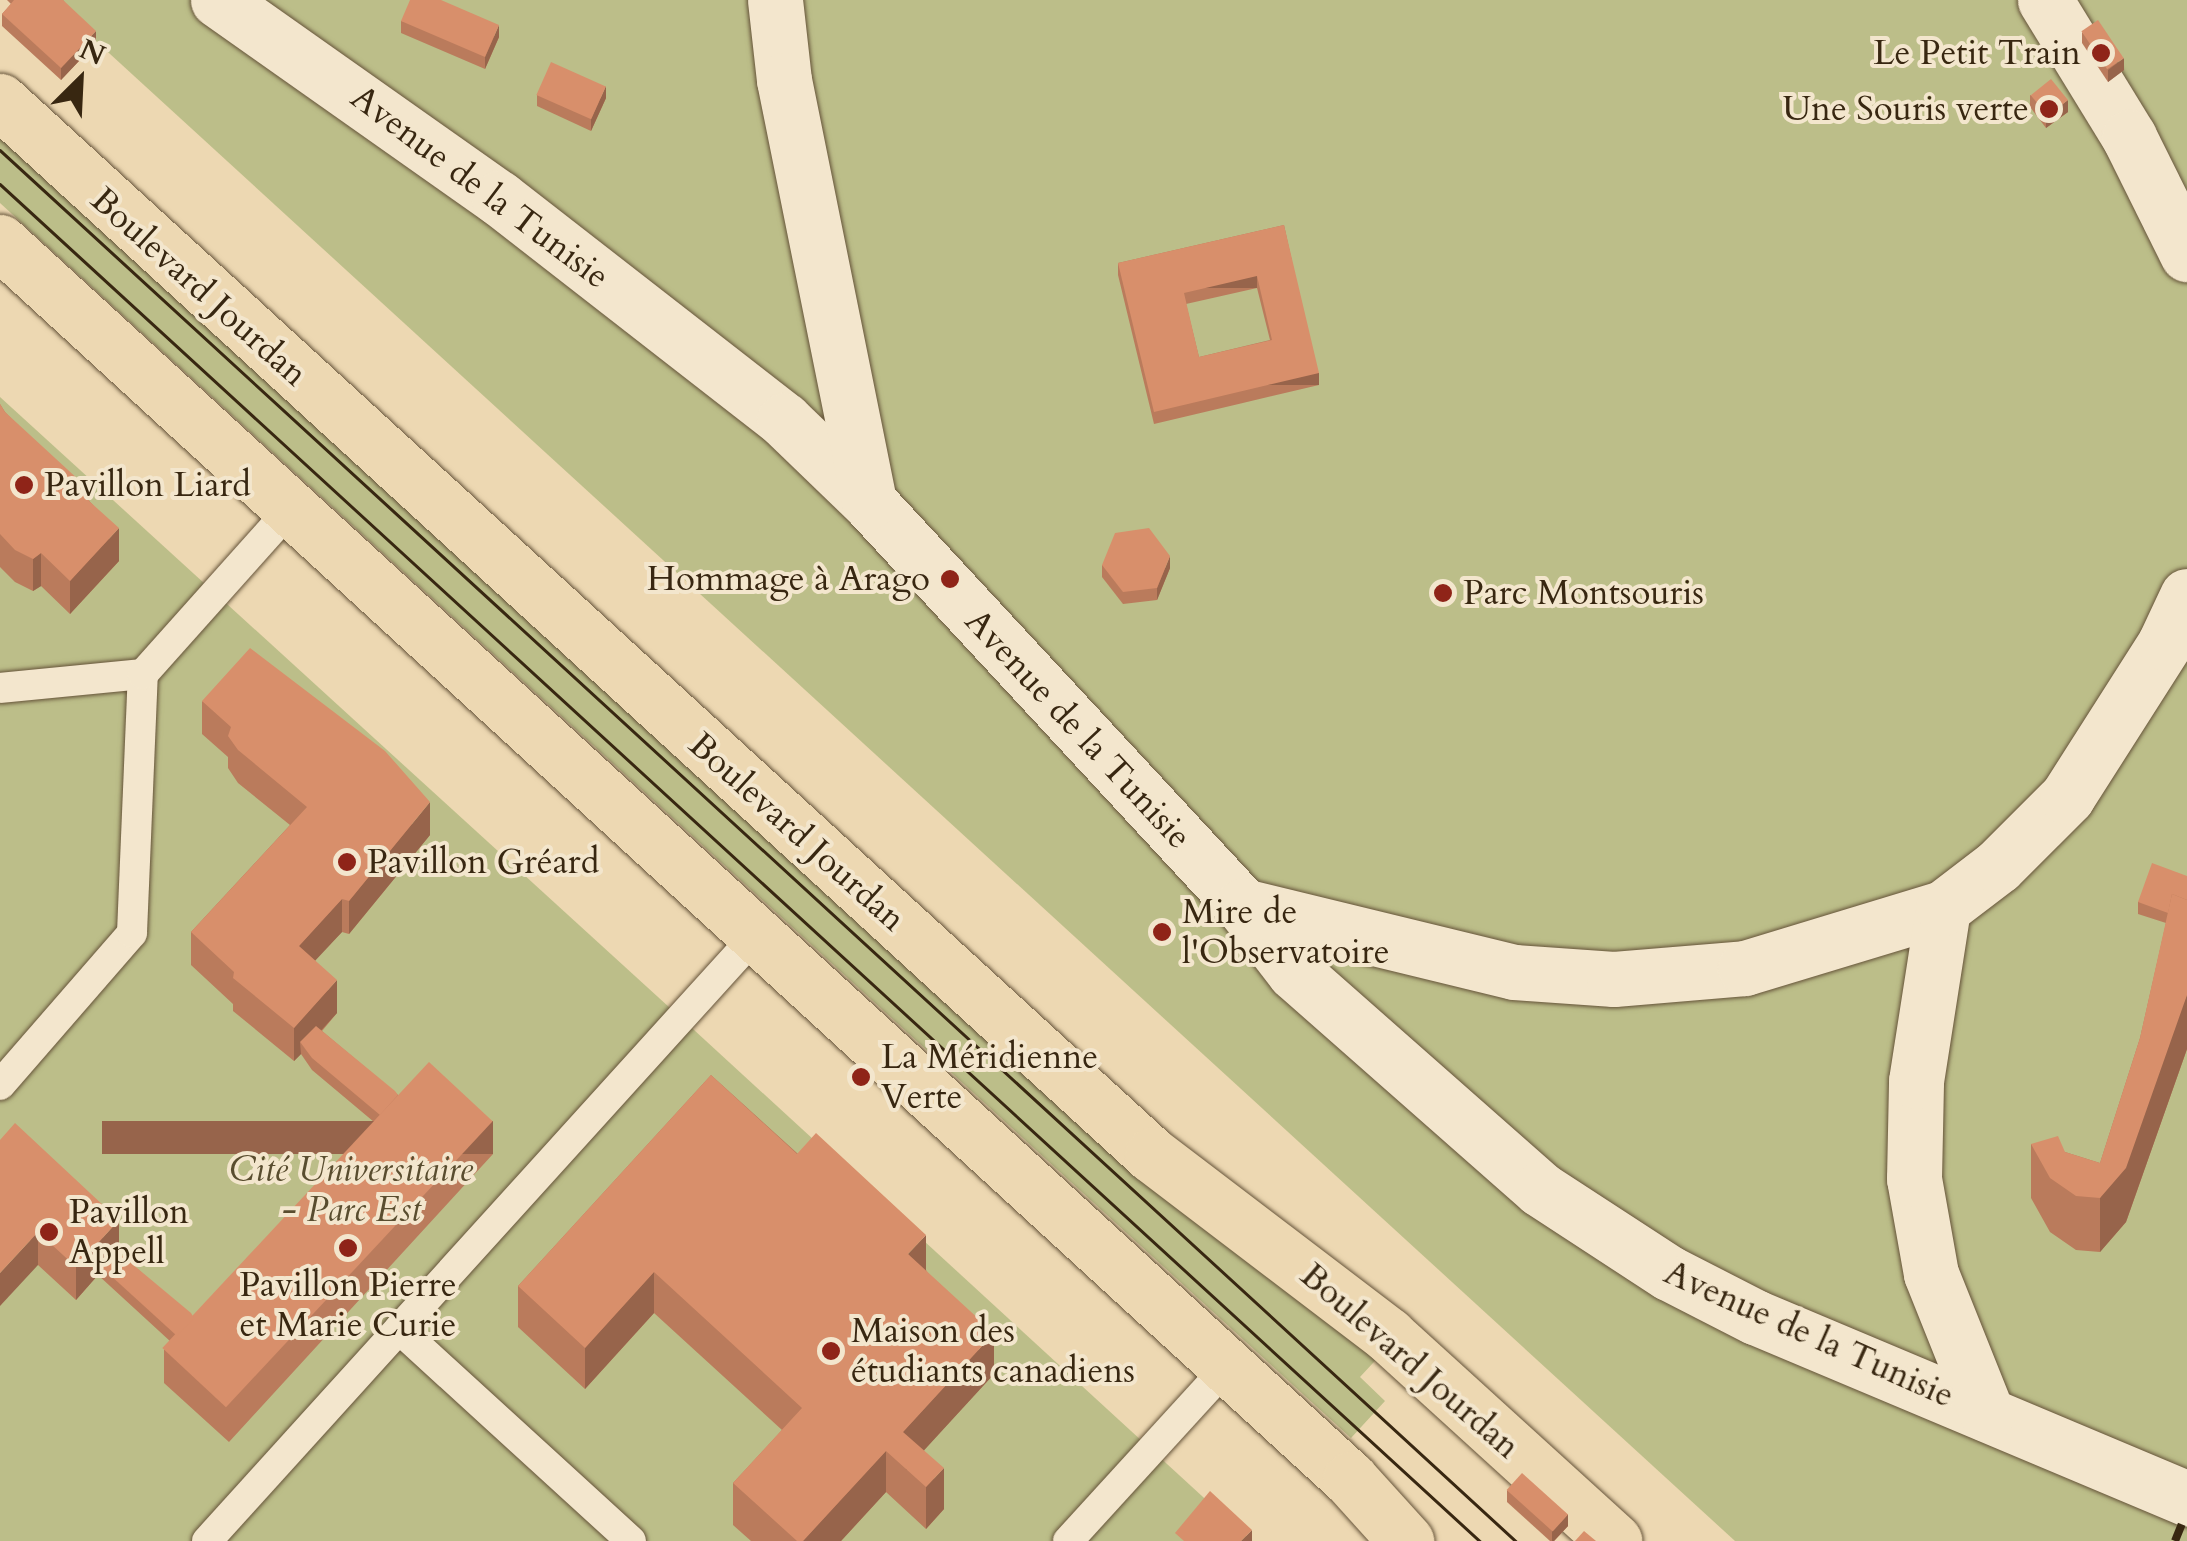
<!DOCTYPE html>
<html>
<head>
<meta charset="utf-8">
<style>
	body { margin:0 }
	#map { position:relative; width:2187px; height:1541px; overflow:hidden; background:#edd8b2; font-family:Cardo,serif }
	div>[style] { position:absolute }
	.green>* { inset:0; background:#bcbe89 }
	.roads { filter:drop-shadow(0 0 2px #655339) drop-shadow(0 0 2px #655339) }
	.lane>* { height:30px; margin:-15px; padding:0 15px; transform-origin:15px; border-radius:15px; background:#f3e6cd }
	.street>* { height:55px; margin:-27.5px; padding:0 27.5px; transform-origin:27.5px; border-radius:27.5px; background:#f3e6cd }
	.primary>* { height:55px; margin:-27.5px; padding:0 27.5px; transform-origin:27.5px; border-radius:27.5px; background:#edd8b2 }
	.tram>* { height:2.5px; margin:-1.25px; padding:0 1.25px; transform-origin:1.25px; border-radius:1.25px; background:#382711 }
	.rail>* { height:8px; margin-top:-4px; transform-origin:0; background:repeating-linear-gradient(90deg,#382711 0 18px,transparent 0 36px) }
	.wall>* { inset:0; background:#ba7b5c }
	.shaded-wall>* { inset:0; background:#97644b; transform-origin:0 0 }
	.building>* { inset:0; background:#d88f6b; transform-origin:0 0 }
	.dots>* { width:28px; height:28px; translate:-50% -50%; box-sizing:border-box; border:5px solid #f3e6cd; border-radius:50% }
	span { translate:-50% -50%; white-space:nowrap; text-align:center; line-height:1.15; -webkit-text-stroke:8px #f3e6cd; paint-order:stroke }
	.poi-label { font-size:35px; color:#382711 }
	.right { translate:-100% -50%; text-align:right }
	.left { translate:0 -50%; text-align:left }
	.street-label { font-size:35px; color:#382711 }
	.park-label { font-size:35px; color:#594d2f; font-style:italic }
	.north { position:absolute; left:30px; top:30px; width:100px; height:100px; -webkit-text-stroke:8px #f3e6cd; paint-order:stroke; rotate:24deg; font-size:28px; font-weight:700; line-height:40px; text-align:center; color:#382711 }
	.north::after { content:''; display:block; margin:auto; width:35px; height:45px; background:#382711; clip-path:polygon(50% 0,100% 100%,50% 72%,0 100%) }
</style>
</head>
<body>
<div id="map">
	<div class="green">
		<div style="clip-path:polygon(51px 0,2187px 0,2187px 1541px,1735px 1541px)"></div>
		<div style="clip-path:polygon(0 134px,1385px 1350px,1360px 1377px,1385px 1401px,1351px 1438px,0 203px)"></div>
		<div style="clip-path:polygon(0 397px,681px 1018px,1251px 1541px,0 1541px)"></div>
	</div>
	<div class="roads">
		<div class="lane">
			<div style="left:0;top:688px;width:144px;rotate:-5.6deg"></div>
			<div style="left:0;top:1085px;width:201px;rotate:-49deg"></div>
			<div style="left:132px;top:933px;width:259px;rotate:-87.6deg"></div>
			<div style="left:143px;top:674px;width:225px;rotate:-48.2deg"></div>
			<div style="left:399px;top:1329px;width:314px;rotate:42.4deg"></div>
			<div style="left:207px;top:1541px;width:821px;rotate:-47.82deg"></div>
			<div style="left:1068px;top:1541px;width:236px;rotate:-47.6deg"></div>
		</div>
		<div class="street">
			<div style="left:218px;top:0;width:344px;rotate:35.2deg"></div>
			<div style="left:499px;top:198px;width:361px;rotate:37.9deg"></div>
			<div style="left:784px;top:420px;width:118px;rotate:44deg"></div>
			<div style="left:869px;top:502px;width:551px;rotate:47.21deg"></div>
			<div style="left:1243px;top:906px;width:83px;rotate:52.3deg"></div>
			<div style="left:1294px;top:972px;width:328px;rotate:41.4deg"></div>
			<div style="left:1540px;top:1189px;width:154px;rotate:33.1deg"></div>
			<div style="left:1669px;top:1273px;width:97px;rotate:27.1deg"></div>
			<div style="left:1755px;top:1317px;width:469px;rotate:22.8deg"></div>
			<div style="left:775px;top:0;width:81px;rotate:83.6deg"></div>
			<div style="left:784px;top:80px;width:430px;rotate:78.6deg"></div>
			<div style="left:2045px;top:0;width:161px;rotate:58.5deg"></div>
			<div style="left:2129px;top:137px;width:131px;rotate:63.6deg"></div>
			<div style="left:1243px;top:906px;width:279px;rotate:13.7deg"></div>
			<div style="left:1514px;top:972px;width:100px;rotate:4deg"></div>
			<div style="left:1614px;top:979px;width:131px;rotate:-4.8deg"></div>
			<div style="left:1745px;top:968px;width:207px;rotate:-16.9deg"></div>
			<div style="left:1987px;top:1414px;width:151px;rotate:-111.8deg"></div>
			<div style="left:1931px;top:1274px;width:97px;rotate:-100.1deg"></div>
			<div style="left:1914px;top:1179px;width:98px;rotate:-88.8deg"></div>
			<div style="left:1916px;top:1081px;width:175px;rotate:-81.1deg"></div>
			<div style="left:1943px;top:908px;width:69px;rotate:-37.4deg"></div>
			<div style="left:1998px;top:866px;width:98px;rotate:-45deg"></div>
			<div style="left:2067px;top:797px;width:183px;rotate:-57.5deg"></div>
			<div style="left:2165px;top:643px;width:52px;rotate:-64.9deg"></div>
		</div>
		<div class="primary">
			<div style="left:0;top:101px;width:1561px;rotate:42.46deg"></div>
			<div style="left:1152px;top:1155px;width:297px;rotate:37.3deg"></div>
			<div style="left:1388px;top:1335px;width:306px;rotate:42.3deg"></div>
			<div style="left:0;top:242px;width:1831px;rotate:42.5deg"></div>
			<div style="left:1350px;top:1479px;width:84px;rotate:47.9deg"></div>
		</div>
	</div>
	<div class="tram">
		<div style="left:0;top:150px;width:2057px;rotate:42.54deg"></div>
		<div style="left:0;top:184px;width:2008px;rotate:42.52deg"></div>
	</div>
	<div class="rail">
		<div style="left:2175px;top:1541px;width:32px;rotate:-68deg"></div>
	</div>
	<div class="wall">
		<div style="clip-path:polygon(7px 0,63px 0,96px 43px,61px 80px,2px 26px,2px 14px,11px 4px)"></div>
		<div style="clip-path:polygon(401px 21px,499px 37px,485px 69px,401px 33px)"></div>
		<div style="clip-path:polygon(2082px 32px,2124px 70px,2108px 82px,2082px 43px)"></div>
		<div style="clip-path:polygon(537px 95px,606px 98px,591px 131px,537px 106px)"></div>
		<div style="clip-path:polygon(2030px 95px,2068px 112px,2046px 128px,2030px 107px)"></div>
		<div style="clip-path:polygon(evenodd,1284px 225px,1319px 385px,1154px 424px,1118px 275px,1118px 263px,1284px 225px,1257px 288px,1270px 340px,1199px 357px,1186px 304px,1257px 288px)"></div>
		<div style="clip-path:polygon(0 404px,5px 412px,93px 505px,119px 561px,70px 614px,41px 586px,33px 591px,15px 582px,0 567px)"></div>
		<div style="clip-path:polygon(1102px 565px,1170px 568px,1157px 600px,1123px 604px,1102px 577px)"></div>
		<div style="clip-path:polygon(202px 701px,430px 835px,349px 934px,342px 932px,315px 960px,337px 1013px,322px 1031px,398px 1095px,493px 1154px,229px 1442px,164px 1383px,164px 1350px,171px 1342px,98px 1275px,76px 1300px,38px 1265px,0 1140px,119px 1253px,194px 1318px,374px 1122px,312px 1070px,301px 1054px,294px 1061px,233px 1011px,233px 1004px,191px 965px,191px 932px,290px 825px,238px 783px,228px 768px,228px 757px,202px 734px)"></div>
		<div style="clip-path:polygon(2187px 876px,2187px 1049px,2126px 1222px,2100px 1252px,2076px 1250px,2050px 1232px,2031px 1198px,2031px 1144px,2065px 1152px,2100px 1163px,2140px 1038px,2166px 923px,2138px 914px,2138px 902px)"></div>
		<div style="clip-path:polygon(711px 1075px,926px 1270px,994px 1374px,924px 1450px,944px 1509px,926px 1529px,886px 1492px,841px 1541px,751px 1541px,733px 1525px,733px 1483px,782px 1430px,654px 1313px,585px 1389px,518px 1327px,518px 1286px)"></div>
		<div style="clip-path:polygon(1507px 1490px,1568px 1526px,1554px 1541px,1550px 1541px,1507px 1502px)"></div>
	</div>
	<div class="shaded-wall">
		<div style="clip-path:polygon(499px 25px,499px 37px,485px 69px,485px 57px)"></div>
		<div style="clip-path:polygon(96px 31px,96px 43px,61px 80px,61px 68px)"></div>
		<div style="clip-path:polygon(2124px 58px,2124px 70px,2108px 82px,2108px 70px)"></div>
		<div style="clip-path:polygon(606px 86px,606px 98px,591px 131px,591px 119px)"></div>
		<div style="clip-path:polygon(2068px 100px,2068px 112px,2046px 128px,2046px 116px)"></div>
		<div style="left:1257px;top:276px;width:12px;height:75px;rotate:90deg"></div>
		<div style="left:1319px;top:373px;width:12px;height:170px;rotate:90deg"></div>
		<div style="clip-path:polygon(119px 528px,119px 561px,70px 614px,70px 581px)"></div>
		<div style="clip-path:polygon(41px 553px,41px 586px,33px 591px,33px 559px)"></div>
		<div style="clip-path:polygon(1170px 556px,1170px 568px,1157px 600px,1157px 588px)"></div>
		<div style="clip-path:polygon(430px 802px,430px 835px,349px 934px,349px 901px)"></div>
		<div style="clip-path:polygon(342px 899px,342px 932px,299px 978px,299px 946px)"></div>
		<div style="clip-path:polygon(337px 980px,337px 1013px,305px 1048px,300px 1042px,301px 1054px,294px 1061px,294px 1028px)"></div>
		<div style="clip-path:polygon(2187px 995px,2187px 1049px,2126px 1222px,2100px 1252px,2100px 1198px)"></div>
		<div style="left:493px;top:1121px;width:33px;height:391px;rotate:90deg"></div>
		<div style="clip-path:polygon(119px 1220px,119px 1252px,98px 1264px,98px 1275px,76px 1300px,76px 1267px)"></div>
		<div style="clip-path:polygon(38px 1232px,38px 1265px,0 1306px,0 1273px)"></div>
		<div style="clip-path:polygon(926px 1235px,926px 1276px,908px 1254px)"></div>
		<div style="clip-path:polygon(654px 1272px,654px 1313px,585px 1389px,585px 1348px)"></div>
		<div style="clip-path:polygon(994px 1333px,994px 1374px,906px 1470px,903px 1432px)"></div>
		<div style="clip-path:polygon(886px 1451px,886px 1492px,841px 1541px,803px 1541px)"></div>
		<div style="clip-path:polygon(944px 1468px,944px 1509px,926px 1529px,926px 1487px)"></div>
		<div style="clip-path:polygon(1568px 1514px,1568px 1526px,1554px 1541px,1552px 1541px,1552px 1531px)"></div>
		<div style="clip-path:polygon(1252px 1530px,1252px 1541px,1241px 1541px)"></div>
	</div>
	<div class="building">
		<div style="clip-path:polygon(14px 0,63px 0,96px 31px,61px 68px,2px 14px)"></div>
		<div style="clip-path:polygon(410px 0,441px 0,499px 25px,485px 57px,401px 21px)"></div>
		<div style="left:2098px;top:20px;width:46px;height:20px;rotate:56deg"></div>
		<div style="left:551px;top:62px;width:60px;height:36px;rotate:24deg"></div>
		<div style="left:2051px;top:79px;width:27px;height:26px;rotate:51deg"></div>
		<div style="clip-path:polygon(evenodd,1284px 225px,1319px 373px,1154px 412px,1118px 263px,1284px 225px,1257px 276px,1272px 340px,1199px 357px,1184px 293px,1257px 276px)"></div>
		<div style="clip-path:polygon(0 404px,5px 412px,93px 493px,89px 501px,119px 528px,70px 581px,41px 553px,33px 559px,15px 550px,0 534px)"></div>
		<div style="clip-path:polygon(1149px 528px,1170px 556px,1157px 588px,1123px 592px,1102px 565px,1115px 533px)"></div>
		<div style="clip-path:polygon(250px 648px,385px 751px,430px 802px,349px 901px,342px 899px,299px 946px,337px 980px,294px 1028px,233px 978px,234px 972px,191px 932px,307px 807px,238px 750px,228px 736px,231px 727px,202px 701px)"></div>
		<div style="clip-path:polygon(2152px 863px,2187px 876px,2187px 900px,2172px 894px,2168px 913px,2138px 902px)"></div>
		<div style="clip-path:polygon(2172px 894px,2187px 900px,2187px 995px,2126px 1168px,2100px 1198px,2076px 1196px,2050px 1178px,2031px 1144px,2058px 1136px,2065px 1152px,2100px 1163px,2140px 1038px)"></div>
		<div style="clip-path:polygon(316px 1026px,395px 1091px,398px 1095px,380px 1115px,312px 1058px,300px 1042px)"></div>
		<div style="left:429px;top:1062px;width:87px;height:391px;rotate:43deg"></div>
		<div style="clip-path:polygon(711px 1075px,797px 1154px,816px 1133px,926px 1235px,908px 1254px,994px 1333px,903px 1432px,944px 1468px,926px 1487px,886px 1451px,803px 1541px,797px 1541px,733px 1483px,802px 1408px,654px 1272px,585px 1348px,518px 1286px)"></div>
		<div style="clip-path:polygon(15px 1123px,119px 1220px,76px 1267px,38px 1232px,0 1273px,0 1140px)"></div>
		<div style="clip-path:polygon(113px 1248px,191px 1313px,194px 1318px,177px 1336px,98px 1264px)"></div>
		<div style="left:1522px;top:1473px;width:62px;height:23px;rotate:42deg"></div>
		<div style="clip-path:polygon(1210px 1491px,1252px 1530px,1241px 1541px,1184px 1541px,1175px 1533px)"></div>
		<div style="clip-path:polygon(1584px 1531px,1596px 1541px,1575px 1541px)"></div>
	</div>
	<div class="dots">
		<div style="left:2101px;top:53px;background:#8f2418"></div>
		<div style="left:2049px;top:109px;background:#8f2418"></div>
		<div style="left:24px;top:485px;background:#8f2418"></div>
		<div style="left:950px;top:579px;background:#8f2418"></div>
		<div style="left:1443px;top:593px;background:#8f2418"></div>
		<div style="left:347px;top:862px;background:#8f2418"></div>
		<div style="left:1162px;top:932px;background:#8f2418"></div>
		<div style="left:861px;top:1077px;background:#8f2418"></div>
		<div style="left:49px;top:1232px;background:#8f2418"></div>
		<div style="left:348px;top:1248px;background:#8f2418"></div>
		<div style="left:831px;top:1351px;background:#8f2418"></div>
	</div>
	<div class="poi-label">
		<span class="right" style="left:2081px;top:53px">Le Petit Train</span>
		<span class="right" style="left:2029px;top:109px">Une Souris verte</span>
		<span class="left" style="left:44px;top:485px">Pavillon Liard</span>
		<span class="right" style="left:930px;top:579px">Hommage à Arago</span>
		<span class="left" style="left:1463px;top:593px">Parc Montsouris</span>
		<span class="left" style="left:367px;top:862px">Pavillon Gréard</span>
		<span class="left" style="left:1182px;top:932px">Mire de<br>l'Observatoire</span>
		<span class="left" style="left:881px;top:1077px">La Méridienne<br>Verte</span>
		<span class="left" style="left:69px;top:1232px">Pavillon<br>Appell</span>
		<span style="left:348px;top:1305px">Pavillon Pierre<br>et Marie Curie</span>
		<span class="left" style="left:851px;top:1351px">Maison des<br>étudiants canadiens</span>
	</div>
	<div class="street-label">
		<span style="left:480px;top:187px;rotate:37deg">Avenue de la Tunisie</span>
		<span style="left:199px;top:287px;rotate:42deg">Boulevard Jourdan</span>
		<span style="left:1078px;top:729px;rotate:47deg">Avenue de la Tunisie</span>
		<span style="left:797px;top:832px;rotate:42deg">Boulevard Jourdan</span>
		<span style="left:1809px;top:1334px;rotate:24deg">Avenue de la Tunisie</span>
		<span style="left:1410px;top:1361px;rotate:41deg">Boulevard Jourdan</span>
	</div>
	<div class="park-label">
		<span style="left:351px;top:1190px">Cité Universitaire<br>- Parc Est</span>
	</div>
	<div class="north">N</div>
</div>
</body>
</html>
